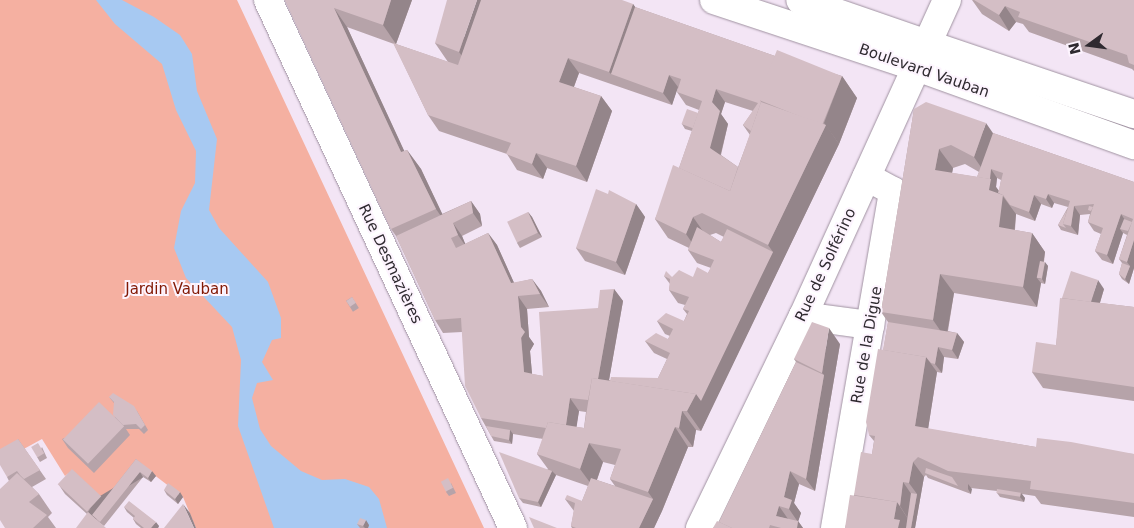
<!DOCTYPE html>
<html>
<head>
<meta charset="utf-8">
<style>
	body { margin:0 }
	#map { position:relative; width:1134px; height:528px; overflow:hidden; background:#f3e5f5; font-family:"DejaVu Sans",sans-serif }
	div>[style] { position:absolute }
	.green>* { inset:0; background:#f5b0a1 }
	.water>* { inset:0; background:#a7c9f2 }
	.roads { filter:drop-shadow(0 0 1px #a092a1) drop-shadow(0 0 1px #a092a1) }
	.street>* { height:28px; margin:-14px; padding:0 14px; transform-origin:14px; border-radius:14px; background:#fff }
	.secondary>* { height:28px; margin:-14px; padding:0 14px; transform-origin:14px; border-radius:14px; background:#fff }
	.primary>* { height:28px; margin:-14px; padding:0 14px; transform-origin:14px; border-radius:14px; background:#fff }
	.wall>* { inset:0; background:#b6a3a9; transform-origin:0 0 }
	.shaded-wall>* { inset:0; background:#94858a; transform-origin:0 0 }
	.building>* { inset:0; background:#d4bec5; transform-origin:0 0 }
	span { translate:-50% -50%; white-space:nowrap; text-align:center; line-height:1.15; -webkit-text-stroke:4px #fdf4fe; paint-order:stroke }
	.street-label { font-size:15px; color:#2f2a30 }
	.park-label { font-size:15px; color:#821905 }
	.north { position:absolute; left:1064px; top:20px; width:50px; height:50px; -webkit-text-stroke:4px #fdf4fe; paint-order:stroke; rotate:256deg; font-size:14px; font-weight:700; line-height:20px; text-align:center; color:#2f2a30 }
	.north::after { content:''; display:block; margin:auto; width:18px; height:22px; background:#2f2a30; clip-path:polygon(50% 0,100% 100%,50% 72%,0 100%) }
</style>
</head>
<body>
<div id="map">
	<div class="green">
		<div style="clip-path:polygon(0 0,237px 0,484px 528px,196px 528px,183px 497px,140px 464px,107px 505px,70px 472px,65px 476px,42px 439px,0 462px)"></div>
	</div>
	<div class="water">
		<div style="clip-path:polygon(96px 0,122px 0,154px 17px,180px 35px,192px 54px,197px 91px,217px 139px,209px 210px,219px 228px,268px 282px,281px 318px,281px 338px,272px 340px,262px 362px,273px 380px,257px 383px,252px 398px,260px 429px,271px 446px,301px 471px,322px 480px,345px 479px,369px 487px,379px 499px,387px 528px,274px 528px,238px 426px,241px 360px,232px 327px,186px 278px,174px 248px,181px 211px,195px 183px,196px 151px,176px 110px,162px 64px,115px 24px)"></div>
	</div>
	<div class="roads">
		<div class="street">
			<div style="left:268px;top:0;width:582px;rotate:65.11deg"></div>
			<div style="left:803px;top:316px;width:68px;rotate:7.7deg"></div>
			<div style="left:835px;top:528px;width:342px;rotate:-80.2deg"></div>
			<div style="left:893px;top:191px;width:30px;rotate:-152deg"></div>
		</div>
		<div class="secondary">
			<div style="left:947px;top:0;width:48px;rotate:114.4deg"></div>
			<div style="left:927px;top:44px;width:219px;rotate:18.7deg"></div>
			<div style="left:917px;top:67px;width:231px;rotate:19.8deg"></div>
		</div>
		<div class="primary">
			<div style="left:714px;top:0;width:214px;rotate:18.3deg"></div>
			<div style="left:700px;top:528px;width:236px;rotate:-64.1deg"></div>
			<div style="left:803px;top:316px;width:299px;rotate:-65.5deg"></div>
			<div style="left:927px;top:44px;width:134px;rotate:-160.9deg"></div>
		</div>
	</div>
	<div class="wall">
		<div style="clip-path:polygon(evenodd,285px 0,412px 0,396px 44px,448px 62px,435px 43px,633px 4px,635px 7px,775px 56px,842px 76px,857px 98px,839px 144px,709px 413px,701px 431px,696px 430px,693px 447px,688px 447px,662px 511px,654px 528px,572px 528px,571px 526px,574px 511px,565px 499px,582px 501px,588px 486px,556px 475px,541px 507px,523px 503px,519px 498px,548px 469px,537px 454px,543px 439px,513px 434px,512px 444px,494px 441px,481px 418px,462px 332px,443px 333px,435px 320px,396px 236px,391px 229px,285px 0,347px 27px,394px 44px,428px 115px,439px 131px,507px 154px,517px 170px,543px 179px,547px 168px,587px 182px,612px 111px,601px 96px,574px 87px,579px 73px,672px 105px,678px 87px,677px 92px,686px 105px,699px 110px,698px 113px,682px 124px,685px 129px,692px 131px,679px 168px,655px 219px,668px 238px,689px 248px,688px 250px,697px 263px,711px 268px,708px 273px,693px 277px,672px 277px,664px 276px,670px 284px,669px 290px,678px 303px,685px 305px,683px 309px,687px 314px,684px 321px,657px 321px,665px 334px,670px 336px,668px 339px,645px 341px,654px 353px,667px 359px,658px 378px,609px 380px,623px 301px,614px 289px,543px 376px,532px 374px,530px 351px,534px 344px,529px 337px,527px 309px,549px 307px,541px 291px,532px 279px,514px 283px,497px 245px,488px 233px,465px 244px,462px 236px,482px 226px,480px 214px,471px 201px,442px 214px,421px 169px,407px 150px,404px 151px,347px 27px,285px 0,725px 102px,753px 111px,743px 125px,750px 135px,738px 167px,721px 155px,728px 124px,721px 114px,725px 102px,285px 0,716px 233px,724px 237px,721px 242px,710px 235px,716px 233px,285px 0,579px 411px,586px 412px,584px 428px,576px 427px,579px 411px,285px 0,603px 462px,615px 465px,610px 479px,615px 486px,597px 480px,603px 462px)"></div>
		<div style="clip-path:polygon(972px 0,1134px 0,1134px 71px,1132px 69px,1029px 32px,1023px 24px,1016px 22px,1009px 31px,982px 14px)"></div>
		<div style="clip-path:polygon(evenodd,914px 109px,993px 133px,1134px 182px,1134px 268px,1129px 284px,1122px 279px,1119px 274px,1122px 263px,1119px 259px,1127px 235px,1123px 233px,1113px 264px,1102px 260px,1095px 251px,1101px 234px,1094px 231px,1088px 222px,1090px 214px,1080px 215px,1078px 235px,1061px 230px,1058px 225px,1068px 207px,1054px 203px,1052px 208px,1041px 204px,1035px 221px,1016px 214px,1015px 230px,1032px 233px,1045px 252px,1044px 262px,1048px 266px,1045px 284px,1041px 283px,1037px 307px,954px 293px,948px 331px,957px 333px,964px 342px,958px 359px,944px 357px,942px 373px,937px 372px,928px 429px,1036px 447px,1134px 454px,1134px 517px,1041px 504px,1035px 496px,1022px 494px,1025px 498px,1024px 502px,1000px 497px,997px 493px,997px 491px,971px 488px,971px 494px,928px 478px,926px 475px,924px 477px,915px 528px,845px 528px,854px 495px,872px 454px,874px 441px,869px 435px,888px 322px,881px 312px,914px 109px,965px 164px,979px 172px,977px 177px,952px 173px,953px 168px,965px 164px,914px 109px,997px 178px,1001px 180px,999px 191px,996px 187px,997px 178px)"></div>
		<div style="clip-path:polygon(636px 204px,645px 217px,625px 275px,585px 261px,576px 248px)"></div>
		<div style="clip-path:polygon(528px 212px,532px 217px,542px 237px,520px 248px,517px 243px)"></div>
		<div style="clip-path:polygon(1104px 289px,1100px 303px,1134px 307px,1134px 401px,1043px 388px,1032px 372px,1056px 345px,1062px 298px)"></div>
		<div style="left:352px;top:297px;width:13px;height:7px;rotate:58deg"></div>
		<div style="clip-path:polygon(840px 344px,815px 491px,799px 484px,794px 503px,801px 513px,798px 521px,803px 528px,713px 528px,719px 522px,796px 362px,794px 359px)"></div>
		<div style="clip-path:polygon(109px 397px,137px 411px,148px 430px,144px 434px,139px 429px,126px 429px,130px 435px,94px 473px,68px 448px,62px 439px,115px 418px,114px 403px)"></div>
		<div style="clip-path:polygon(18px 439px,46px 479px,32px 487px,39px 494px,52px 513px,48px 517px,56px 528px,5px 528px,9px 481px,7px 477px)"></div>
		<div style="clip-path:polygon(42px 447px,47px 458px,40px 462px,37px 457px)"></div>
		<div style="clip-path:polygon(136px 459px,156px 476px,151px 482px,143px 477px,104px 526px,87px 514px,65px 494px,59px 485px,101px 496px,104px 500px)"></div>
		<div style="clip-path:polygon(451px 483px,456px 493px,449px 496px,446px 492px)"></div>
		<div style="clip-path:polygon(164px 490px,183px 497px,178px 504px,167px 495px)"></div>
		<div style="clip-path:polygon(124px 507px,159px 526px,158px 528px,141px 528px,136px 524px,133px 519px,134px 518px,127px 512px)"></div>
		<div style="clip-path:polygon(357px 524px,369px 525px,368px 528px,360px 528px)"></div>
	</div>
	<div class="shaded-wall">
		<div style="clip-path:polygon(391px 0,412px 0,396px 44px,383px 25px)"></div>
		<div style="clip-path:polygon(477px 0,497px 0,473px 71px,459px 52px)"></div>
		<div style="clip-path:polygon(633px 4px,644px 19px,611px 74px,609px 72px)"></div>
		<div style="clip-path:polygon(1005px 6px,1016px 22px,1009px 31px,999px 15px)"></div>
		<div style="clip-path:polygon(334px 8px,347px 27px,414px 172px,401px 152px)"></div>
		<div style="clip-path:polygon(568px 58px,579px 73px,570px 97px,559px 82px)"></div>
		<div style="clip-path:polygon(669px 75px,678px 87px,672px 105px,663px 93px)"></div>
		<div style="clip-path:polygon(842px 76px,857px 98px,839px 144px,824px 123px)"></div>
		<div style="clip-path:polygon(716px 89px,725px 102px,721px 114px,728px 124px,719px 161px,710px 148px,712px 102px)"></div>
		<div style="clip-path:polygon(601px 96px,612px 111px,587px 182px,576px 166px)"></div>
		<div style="clip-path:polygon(986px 123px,999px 142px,987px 176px,974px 157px)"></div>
		<div style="clip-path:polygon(826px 125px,839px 144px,701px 431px,687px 411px,773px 252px,768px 245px)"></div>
		<div style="clip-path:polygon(939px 149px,953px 168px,949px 189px,935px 170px)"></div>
		<div style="clip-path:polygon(407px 150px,421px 169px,449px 228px,436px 209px)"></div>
		<div style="clip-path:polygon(536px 153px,547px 168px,543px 179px,532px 164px)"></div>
		<div style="clip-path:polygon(991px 169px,997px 178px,996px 187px,1016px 214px,1013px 247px,999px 227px,988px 188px)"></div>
		<div style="clip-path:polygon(1048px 194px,1054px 203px,1052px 208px,1046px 199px)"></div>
		<div style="clip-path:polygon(1034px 195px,1041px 204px,1035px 221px,1029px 212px)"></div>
		<div style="clip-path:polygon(471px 201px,480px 214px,482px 226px,473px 213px)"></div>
		<div style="clip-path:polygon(636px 204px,645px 217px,625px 275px,616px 262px)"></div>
		<div style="clip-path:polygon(1074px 206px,1080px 215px,1078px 235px,1071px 226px)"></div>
		<div style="clip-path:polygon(528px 212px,532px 217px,542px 237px,538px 233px)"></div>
		<div style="clip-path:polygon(1121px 214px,1127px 223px,1120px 229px,1123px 233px,1113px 264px,1107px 255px)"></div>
		<div style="clip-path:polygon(693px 217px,707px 237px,699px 253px,686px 234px)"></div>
		<div style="clip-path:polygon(453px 223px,462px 236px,467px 248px,458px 235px)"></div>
		<div style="clip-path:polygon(488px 233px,497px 245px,520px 296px,511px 283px)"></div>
		<div style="clip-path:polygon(1032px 233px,1045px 252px,1041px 279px,1037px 278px,1041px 283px,1037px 307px,1023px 287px)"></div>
		<div style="clip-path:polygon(1134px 240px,1134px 268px,1129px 284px,1125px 279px,1130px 266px,1127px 262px)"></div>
		<div style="clip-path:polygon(1045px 262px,1048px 266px,1045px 284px,1042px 279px)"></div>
		<div style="clip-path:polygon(940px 274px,954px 293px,946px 339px,933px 320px)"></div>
		<div style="clip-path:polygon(532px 279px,541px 291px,549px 307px,540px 294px)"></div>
		<div style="clip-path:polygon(1098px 280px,1104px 289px,1096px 315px,1089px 306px)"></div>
		<div style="clip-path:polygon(614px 289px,623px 301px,603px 414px,594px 401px)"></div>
		<div style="clip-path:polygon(518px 296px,527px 309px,529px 337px,534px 344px,530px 351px,533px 385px,524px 372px)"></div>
		<div style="clip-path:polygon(829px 328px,840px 344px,815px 491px,806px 479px,824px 375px,822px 373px)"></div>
		<div style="clip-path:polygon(957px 333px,964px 342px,958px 359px,952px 350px)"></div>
		<div style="clip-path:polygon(938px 347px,944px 357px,942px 373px,935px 364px)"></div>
		<div style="clip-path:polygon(926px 357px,937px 372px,926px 442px,915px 426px)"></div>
		<div style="clip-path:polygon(570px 398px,579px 411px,574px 444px,565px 431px)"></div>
		<div style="clip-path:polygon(682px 411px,696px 430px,693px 447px,679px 428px)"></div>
		<div style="clip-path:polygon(675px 427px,688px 447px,662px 511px,654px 528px,639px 528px,653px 499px,648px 492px)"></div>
		<div style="clip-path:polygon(510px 430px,513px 434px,512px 444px,509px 440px)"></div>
		<div style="clip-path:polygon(589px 443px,603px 462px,594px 488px,580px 469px)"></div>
		<div style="clip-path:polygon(913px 462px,924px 477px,915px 528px,911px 528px,917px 494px,909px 483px)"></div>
		<div style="clip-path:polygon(152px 471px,156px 476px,151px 482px,148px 478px)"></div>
		<div style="clip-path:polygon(552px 471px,556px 475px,541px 507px,538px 502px)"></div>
		<div style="clip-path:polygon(790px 471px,799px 484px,794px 503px,801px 513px,798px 522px,789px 509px,784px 497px)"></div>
		<div style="left:140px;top:472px;width:6px;height:64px;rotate:59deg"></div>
		<div style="clip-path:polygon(903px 482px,914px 498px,910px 522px,900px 506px)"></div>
		<div style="clip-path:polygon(968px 484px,972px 489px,971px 494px,968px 489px)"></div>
		<div style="clip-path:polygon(180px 492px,183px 497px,178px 504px,175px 499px)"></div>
		<div style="clip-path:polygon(1021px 493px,1025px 498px,1024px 502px,1020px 497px)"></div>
		<div style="clip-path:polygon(101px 496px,107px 505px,96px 520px,88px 512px)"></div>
		<div style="clip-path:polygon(897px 502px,910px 522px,910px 528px,898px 528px,894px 519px)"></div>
		<div style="clip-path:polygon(183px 504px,190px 513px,196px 528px,194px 528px)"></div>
		<div style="clip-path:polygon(779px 506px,788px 519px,776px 516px)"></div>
		<div style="clip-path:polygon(366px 520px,369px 525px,368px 528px,365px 528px,363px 526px)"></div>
		<div style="clip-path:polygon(798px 521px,803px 528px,797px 528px)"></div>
		<div style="clip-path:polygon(156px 522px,159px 526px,158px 528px,151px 528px)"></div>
	</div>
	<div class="building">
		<div style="clip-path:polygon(285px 0,391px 0,383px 25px,334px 8px,401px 152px,407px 150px,436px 209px,391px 229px)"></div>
		<div style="clip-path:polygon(447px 0,477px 0,459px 52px,435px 43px)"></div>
		<div style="clip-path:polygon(481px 0,622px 0,633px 4px,609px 72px,568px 58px,559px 82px,601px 96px,576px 166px,536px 153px,532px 164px,506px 154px,511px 143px,428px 115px,393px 43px,458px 65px)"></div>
		<div style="clip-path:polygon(974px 0,1134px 0,1134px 65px,1129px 63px,1127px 55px,1018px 17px,1020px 12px,1005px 6px,999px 15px)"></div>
		<div style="clip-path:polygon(635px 7px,775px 56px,760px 100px,761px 102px,751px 131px,743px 125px,758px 103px,716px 89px,712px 102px,720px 111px,710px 148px,738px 167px,730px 191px,679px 168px,702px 101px,677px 92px,681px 79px,669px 75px,663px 93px,611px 74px)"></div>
		<div style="left:777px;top:50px;width:70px;height:53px;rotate:22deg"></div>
		<div style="clip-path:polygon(761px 102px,826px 125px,768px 245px,702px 213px,693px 217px,686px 234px,655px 219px,673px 165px,730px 191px)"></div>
		<div style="clip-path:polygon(926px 102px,986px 123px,974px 157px,951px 145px,939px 149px,935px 170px,991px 179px,989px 190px,1003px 195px,999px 227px,1032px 233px,1023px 287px,940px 274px,933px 320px,881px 312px,914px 109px)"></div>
		<div style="left:687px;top:109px;width:12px;height:16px;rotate:20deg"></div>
		<div style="clip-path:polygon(993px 133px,1134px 182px,1134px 240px,1127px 262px,1119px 259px,1133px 219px,1121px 214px,1107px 255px,1095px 251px,1103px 228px,1088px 222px,1094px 204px,1074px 206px,1071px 226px,1063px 224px,1070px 201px,1048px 194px,1046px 199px,1034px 195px,1029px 212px,1010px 205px,1003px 195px,998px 193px,1003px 173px,991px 169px,990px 179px,977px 177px)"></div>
		<div style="clip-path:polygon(596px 189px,608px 194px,609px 190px,636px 204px,616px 262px,576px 248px)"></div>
		<div style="clip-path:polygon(471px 201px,473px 213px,453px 223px,458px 235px,451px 238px,456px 248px,488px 233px,511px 283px,532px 279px,540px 294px,518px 296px,521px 327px,525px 332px,521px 338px,524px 372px,543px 376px,539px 312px,598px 308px,600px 290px,614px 289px,598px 379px,592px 378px,588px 400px,570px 398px,566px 425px,548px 422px,546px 428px,481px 418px,465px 386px,461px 318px,435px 320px,396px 236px)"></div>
		<div style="clip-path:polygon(1089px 206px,1093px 207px,1091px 211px,1088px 210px)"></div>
		<div style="clip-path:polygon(1067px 210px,1063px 224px,1066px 228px,1058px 225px)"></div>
		<div style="left:528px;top:212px;width:23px;height:23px;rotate:65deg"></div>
		<div style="clip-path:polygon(1124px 219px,1132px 222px,1128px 231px,1120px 229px)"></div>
		<div style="clip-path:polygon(697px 227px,721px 242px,727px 229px,773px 252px,701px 401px,696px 394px,610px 381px,611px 377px,658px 378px,670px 353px,645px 341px,656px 333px,668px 339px,673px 329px,657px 321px,666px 313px,684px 321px,689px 311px,683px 309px,689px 297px,669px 290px,670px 279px,664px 276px,666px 271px,672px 277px,679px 270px,693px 277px,697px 267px,708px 273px,714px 260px,688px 250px)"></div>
		<div style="left:1040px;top:261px;width:5px;height:17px;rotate:11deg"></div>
		<div style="clip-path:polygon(1122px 263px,1130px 266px,1125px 279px,1119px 274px)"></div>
		<div style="clip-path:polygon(1071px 271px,1098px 280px,1091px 302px,1062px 298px)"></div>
		<div style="left:352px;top:297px;width:7px;height:7px;rotate:56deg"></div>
		<div style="clip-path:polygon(1060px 298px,1134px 307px,1134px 387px,1032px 372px,1036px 342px,1056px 345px)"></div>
		<div style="clip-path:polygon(812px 322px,829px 328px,822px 373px,794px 359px)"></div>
		<div style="clip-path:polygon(888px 322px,957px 333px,952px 350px,938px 347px,935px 364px,931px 363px,926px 357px,883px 350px)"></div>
		<div style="clip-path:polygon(878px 349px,926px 357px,915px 426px,1036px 447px,1037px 438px,1071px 442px,1134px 454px,1134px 503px,1030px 489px,1031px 481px,948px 471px,918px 457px,913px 462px,909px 483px,903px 482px,900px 506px,897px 502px,854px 495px,861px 452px,872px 454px,875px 436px,869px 435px,866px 422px)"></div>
		<div style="clip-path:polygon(796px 362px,824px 375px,806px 479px,790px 471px,784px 497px,792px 500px,789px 509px,779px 506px,776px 516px,798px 521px,797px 528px,781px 528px,770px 525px,769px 528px,732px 528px,719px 522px)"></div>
		<div style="clip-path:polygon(592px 378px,696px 394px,687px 411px,682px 411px,679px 428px,675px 427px,648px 492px,610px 479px,621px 449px,589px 443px,580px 469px,537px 454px,548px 422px,584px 428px)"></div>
		<div style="clip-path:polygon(113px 393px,134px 406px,145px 425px,141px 429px,136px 424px,123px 425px,113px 415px,114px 402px,109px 397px)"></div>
		<div style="left:99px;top:402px;width:35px;height:52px;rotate:44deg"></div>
		<div style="clip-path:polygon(486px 426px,510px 430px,509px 440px,491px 436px)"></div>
		<div style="clip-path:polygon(18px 439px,40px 470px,24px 479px,20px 475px,17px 471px,7px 477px,0 465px,0 449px)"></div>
		<div style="left:38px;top:443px;width:12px;height:8px;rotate:59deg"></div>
		<div style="clip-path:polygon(499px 452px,552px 471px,538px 502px,519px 498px)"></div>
		<div style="clip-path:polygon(136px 459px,152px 471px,148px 478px,140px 472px,100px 522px,92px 515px)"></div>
		<div style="clip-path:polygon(926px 468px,952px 477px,958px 486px,925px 473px)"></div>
		<div style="left:72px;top:469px;width:40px;height:21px;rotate:43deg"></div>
		<div style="clip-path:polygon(17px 473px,39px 494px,29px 502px,47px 515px,33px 528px,5px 528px,0 520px,0 489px)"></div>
		<div style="left:448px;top:478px;width:11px;height:8px;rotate:63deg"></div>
		<div style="clip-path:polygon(591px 478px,653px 499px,639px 528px,576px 528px,571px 526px,575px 503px,565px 499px,567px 495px,582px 501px)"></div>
		<div style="clip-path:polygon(168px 483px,180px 492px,175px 499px,164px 490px)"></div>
		<div style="left:997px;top:489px;width:24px;height:4px;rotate:9deg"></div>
		<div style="clip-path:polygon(911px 493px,917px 494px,911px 528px,906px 528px)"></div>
		<div style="clip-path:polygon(850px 495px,897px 502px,894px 519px,900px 520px,898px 528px,845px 528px)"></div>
		<div style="clip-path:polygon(129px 501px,156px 522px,151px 528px,144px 528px,133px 519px,135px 516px,124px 507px)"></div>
		<div style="clip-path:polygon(183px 504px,194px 528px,164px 528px)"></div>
		<div style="clip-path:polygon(88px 512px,106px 528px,76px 528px)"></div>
		<div style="clip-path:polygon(529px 517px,557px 528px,534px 528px)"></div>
		<div style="clip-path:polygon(360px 518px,366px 520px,363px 526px,357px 524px)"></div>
		<div style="clip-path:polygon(717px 521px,732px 528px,713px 528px)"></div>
	</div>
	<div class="street-label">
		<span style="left:924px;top:71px;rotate:19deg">Boulevard Vauban</span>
		<span style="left:390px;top:264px;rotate:65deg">Rue Desmazières</span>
		<span style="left:826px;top:265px;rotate:-65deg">Rue de Solférino</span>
		<span style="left:867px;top:345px;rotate:-80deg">Rue de la Digue</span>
	</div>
	<div class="park-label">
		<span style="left:177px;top:290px">Jardin Vauban</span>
	</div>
	<div class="north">N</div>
</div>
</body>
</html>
